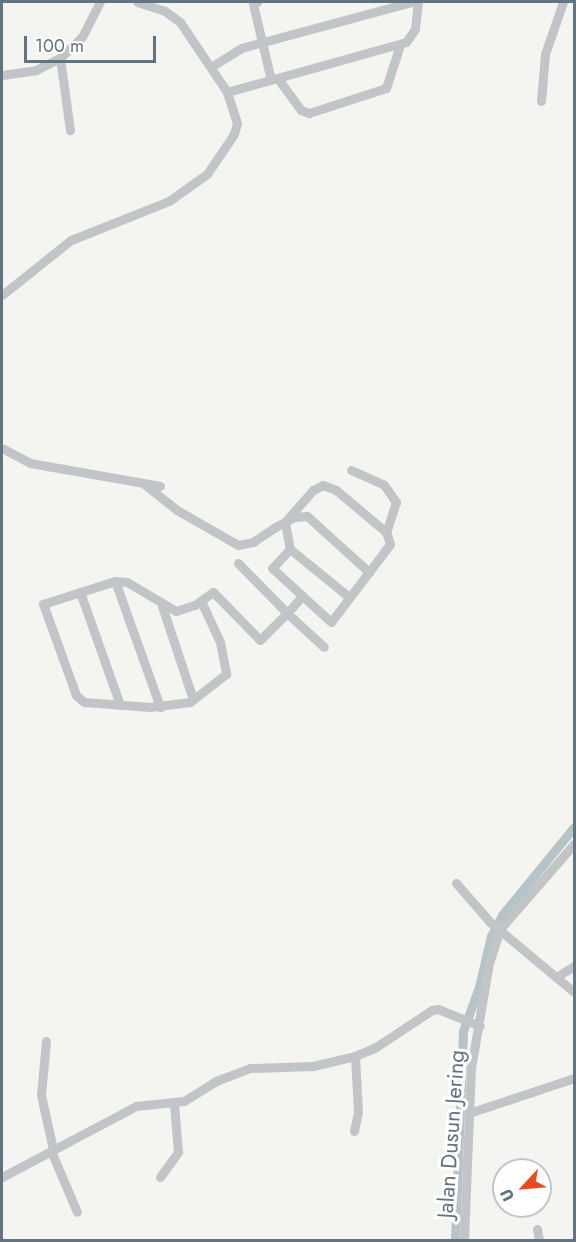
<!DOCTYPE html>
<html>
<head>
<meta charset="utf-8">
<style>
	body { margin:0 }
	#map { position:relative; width:576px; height:1242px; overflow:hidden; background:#f4f4f0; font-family:Jost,sans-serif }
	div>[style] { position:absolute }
	.canal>* { height:9px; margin:-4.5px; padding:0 4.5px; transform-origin:4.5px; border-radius:4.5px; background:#b6c4c7 }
	.minor>* { height:9px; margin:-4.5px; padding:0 4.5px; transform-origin:4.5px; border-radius:4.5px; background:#c1c5c8 }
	span { translate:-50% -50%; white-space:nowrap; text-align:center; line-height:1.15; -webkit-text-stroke:6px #fff; paint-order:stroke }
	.street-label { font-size:22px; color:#627482 }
	.frame { position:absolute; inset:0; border:3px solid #627482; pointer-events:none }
	.north { position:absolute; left:492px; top:1158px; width:60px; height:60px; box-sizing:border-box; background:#fff; border:2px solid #c0c7cd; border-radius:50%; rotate:244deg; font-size:16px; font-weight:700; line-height:24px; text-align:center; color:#627482 }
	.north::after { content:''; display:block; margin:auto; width:21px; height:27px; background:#e64d1e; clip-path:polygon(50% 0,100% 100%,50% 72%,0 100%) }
	.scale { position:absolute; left:24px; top:36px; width:132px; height:27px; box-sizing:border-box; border:3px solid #627482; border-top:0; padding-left:8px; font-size:18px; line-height:21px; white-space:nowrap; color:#627482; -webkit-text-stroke:4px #fff; paint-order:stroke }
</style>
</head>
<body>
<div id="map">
	<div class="canal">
		<div style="left:455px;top:1240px;width:209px;rotate:-87.8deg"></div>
		<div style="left:463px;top:1031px;width:47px;rotate:-70deg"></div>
		<div style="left:479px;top:987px;width:52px;rotate:-76.8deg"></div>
		<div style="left:491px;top:936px;width:24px;rotate:-62deg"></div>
		<div style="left:502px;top:915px;width:114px;rotate:-50.7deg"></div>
	</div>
	<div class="minor">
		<div style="left:257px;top:2px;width:4px;rotate:153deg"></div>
		<div style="left:253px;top:4px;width:78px;rotate:76.7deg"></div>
		<div style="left:60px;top:58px;width:73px;rotate:82.1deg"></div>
		<div style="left:211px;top:67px;width:36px;rotate:-32deg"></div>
		<div style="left:241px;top:48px;width:177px;rotate:-15.1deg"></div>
		<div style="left:2px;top:75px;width:34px;rotate:-8deg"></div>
		<div style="left:36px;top:70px;width:27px;rotate:-27deg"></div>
		<div style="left:60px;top:58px;width:30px;rotate:-44deg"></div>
		<div style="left:82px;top:37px;width:39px;rotate:-63deg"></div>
		<div style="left:279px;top:80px;width:37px;rotate:54deg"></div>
		<div style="left:301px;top:110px;width:9px;rotate:21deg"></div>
		<div style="left:309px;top:113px;width:81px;rotate:-18deg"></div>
		<div style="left:386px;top:88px;width:45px;rotate:-72deg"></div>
		<div style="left:227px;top:92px;width:186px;rotate:-15.6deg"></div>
		<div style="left:406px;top:42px;width:16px;rotate:-55deg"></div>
		<div style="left:415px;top:29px;width:27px;rotate:-84deg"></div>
		<div style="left:541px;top:101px;width:47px;rotate:-85.1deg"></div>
		<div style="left:545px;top:54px;width:55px;rotate:-70.9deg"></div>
		<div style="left:2px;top:295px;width:88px;rotate:-38.6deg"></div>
		<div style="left:71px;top:240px;width:105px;rotate:-21.7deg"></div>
		<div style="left:169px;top:201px;width:47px;rotate:-35.4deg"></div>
		<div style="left:207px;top:174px;width:48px;rotate:-56deg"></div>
		<div style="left:234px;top:134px;width:11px;rotate:-75deg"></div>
		<div style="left:237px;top:123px;width:33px;rotate:-108deg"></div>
		<div style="left:227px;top:92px;width:84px;rotate:-123.9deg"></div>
		<div style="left:180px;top:22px;width:19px;rotate:-144deg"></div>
		<div style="left:165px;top:11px;width:29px;rotate:-162deg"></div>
		<div style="left:2px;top:448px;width:32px;rotate:28deg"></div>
		<div style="left:30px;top:463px;width:132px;rotate:10deg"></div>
		<div style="left:351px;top:470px;width:36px;rotate:24deg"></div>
		<div style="left:384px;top:485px;width:21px;rotate:55deg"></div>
		<div style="left:396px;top:502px;width:32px;rotate:108deg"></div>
		<div style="left:144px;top:484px;width:42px;rotate:38.2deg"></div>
		<div style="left:177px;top:510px;width:70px;rotate:29.8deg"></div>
		<div style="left:238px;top:545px;width:15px;rotate:-11deg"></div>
		<div style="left:253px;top:542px;width:27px;rotate:-34deg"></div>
		<div style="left:275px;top:527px;width:22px;rotate:-27deg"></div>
		<div style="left:295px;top:517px;width:12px;rotate:-5deg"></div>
		<div style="left:307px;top:516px;width:84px;rotate:42.1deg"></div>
		<div style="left:369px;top:572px;width:35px;rotate:-53deg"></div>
		<div style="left:390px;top:544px;width:13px;rotate:-108deg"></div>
		<div style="left:386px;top:532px;width:65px;rotate:-140deg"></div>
		<div style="left:336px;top:490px;width:14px;rotate:-159deg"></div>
		<div style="left:323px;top:485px;width:11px;rotate:153deg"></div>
		<div style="left:313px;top:490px;width:43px;rotate:131.2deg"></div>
		<div style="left:285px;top:522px;width:27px;rotate:80deg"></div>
		<div style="left:290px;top:549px;width:76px;rotate:39.1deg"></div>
		<div style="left:290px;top:549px;width:26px;rotate:133deg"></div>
		<div style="left:272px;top:568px;width:80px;rotate:42.5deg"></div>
		<div style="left:331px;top:622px;width:63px;rotate:-52.8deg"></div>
		<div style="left:115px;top:581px;width:134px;rotate:70.3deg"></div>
		<div style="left:80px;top:592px;width:120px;rotate:70.5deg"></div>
		<div style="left:302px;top:596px;width:23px;rotate:131deg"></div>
		<div style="left:287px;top:613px;width:50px;rotate:42.6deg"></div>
		<div style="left:201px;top:601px;width:45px;rotate:65.1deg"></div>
		<div style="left:220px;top:642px;width:33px;rotate:79deg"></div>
		<div style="left:226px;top:674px;width:46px;rotate:142.1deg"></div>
		<div style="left:190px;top:702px;width:40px;rotate:172.9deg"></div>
		<div style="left:150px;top:707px;width:66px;rotate:-175.7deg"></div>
		<div style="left:84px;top:702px;width:11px;rotate:-139deg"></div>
		<div style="left:76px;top:695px;width:97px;rotate:-109.9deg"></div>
		<div style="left:43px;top:604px;width:76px;rotate:-17.7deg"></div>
		<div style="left:115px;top:581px;width:12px;rotate:5deg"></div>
		<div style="left:127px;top:582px;width:57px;rotate:30.6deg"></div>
		<div style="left:176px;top:611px;width:20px;rotate:-18deg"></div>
		<div style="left:195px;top:605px;width:22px;rotate:-36deg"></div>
		<div style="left:213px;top:592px;width:67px;rotate:45.6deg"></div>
		<div style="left:260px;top:640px;width:38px;rotate:-45deg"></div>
		<div style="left:287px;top:613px;width:70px;rotate:-134.4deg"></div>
		<div style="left:162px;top:606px;width:98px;rotate:71.6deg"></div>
		<div style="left:456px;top:883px;width:52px;rotate:48.9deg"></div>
		<div style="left:490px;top:922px;width:109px;rotate:39.8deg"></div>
		<div style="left:558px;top:976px;width:19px;rotate:-32deg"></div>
		<div style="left:46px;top:1041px;width:54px;rotate:95.3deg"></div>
		<div style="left:41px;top:1095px;width:55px;rotate:77.5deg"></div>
		<div style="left:469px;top:1113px;width:111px;rotate:-18.4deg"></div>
		<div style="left:354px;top:1131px;width:19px;rotate:-78deg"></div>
		<div style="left:358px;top:1112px;width:56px;rotate:-93.1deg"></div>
		<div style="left:51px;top:1151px;width:66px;rotate:66.9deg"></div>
		<div style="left:2px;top:1177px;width:152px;rotate:-27.9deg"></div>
		<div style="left:136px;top:1106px;width:48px;rotate:-5.9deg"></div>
		<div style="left:184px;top:1101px;width:38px;rotate:-32deg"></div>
		<div style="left:216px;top:1081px;width:36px;rotate:-21deg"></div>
		<div style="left:250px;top:1068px;width:63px;rotate:-1.8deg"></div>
		<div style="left:313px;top:1066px;width:43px;rotate:-13.4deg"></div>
		<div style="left:355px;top:1056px;width:23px;rotate:-23deg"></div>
		<div style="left:376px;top:1047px;width:67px;rotate:-33.5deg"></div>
		<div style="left:432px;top:1010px;width:6px;rotate:-9deg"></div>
		<div style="left:438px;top:1009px;width:45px;rotate:22deg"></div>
		<div style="left:160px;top:1177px;width:31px;rotate:-54deg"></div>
		<div style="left:178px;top:1152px;width:48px;rotate:-94.8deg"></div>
		<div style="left:537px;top:1229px;width:11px;rotate:80deg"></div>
		<div style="left:464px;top:1240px;width:172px;rotate:-87.7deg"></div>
		<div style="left:471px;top:1068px;width:107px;rotate:-80.3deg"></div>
		<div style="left:489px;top:963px;width:36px;rotate:-72deg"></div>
		<div style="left:500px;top:929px;width:113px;rotate:-49deg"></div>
	</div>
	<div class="street-label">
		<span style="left:451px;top:1134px;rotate:-86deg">Jalan Dusun Jering</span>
	</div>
	<div class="frame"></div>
	<div class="north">U</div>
	<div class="scale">100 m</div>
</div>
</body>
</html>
